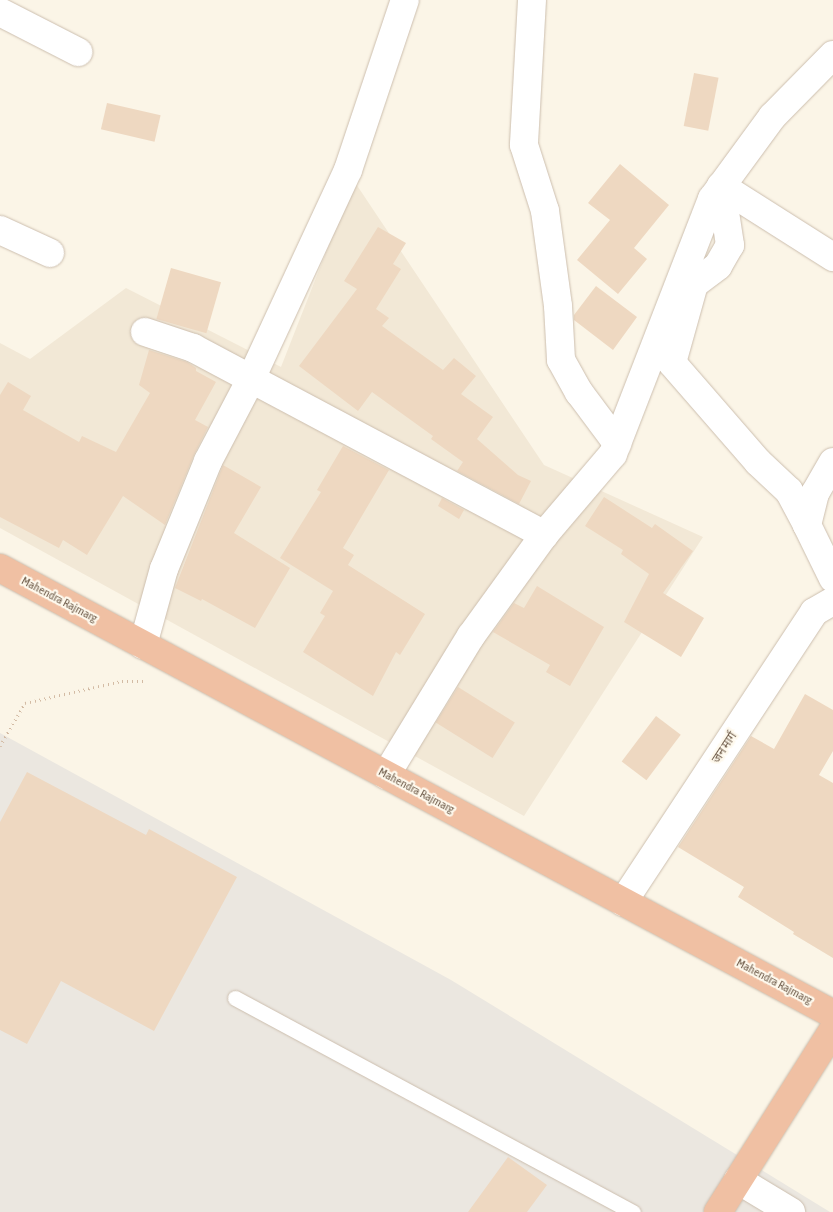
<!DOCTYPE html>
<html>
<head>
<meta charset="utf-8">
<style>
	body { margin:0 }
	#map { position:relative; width:833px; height:1212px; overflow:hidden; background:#fbf5e7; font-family:"Asap Condensed","Noto Sans Devanagari",sans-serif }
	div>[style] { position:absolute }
	.residential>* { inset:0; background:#f2e8d6 }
	.industrial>* { inset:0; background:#ebe7e0 }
	.building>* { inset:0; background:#eed8c1; transform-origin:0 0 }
	.path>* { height:3px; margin-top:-1.5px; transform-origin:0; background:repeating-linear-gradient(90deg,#d3bba4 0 1px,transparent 0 5px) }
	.roads { filter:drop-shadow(0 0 1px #ccbeae) drop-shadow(0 0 1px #ccbeae) }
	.lane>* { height:15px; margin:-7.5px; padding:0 7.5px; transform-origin:7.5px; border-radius:7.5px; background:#fff }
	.street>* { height:28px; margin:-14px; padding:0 14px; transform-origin:14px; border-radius:14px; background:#fff }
	.highway>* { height:28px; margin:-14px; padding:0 14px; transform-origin:14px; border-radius:14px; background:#f0c0a3 }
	span { translate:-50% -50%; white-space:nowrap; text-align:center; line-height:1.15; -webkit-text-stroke:4.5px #fef9ed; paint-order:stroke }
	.street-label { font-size:12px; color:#725f4d }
</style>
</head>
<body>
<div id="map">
	<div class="residential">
		<div style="clip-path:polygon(354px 181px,544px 465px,703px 537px,524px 816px,0 528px,0 343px,30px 359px,126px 288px,281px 367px)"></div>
	</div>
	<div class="industrial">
		<div style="clip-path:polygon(0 733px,451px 980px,830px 1212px,0 1212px)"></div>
	</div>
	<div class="building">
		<div style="left:694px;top:73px;width:25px;height:54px;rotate:11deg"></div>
		<div style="left:107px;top:103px;width:55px;height:27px;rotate:13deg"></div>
		<div style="clip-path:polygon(620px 164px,669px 205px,634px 248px,647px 259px,618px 294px,577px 260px,610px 220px,588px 203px)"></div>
		<div style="clip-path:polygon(378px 227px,406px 243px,393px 264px,401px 269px,376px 309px,389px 318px,382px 326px,443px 370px,454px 358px,476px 376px,461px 394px,493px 417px,477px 439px,518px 475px,531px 481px,519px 504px,457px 471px,463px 462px,431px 439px,433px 436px,372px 392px,358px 411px,299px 366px,357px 289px,344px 281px)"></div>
		<div style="left:171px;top:268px;width:52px;height:53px;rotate:16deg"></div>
		<div style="clip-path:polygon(596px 286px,637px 317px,613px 350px,574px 320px,574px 315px)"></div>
		<div style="clip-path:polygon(149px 350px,187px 362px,196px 368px,196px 371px,216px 382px,195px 420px,208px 427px,194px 455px,165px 525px,123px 496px,87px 555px,63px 540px,59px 548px,0 517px,0 395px,8px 382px,31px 396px,23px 410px,79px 442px,82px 436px,116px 452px,150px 393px,139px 385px)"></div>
		<div style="clip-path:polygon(343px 446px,389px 470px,343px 548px,354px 555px,348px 565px,425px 614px,400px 655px,396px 652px,373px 696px,303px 652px,325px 616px,320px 613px,333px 591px,280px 558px,321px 492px,317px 490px)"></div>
		<div style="clip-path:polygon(223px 465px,261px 487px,234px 533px,290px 568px,255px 628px,202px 599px,201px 601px,175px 588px)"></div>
		<div style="clip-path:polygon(604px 497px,652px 528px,655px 524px,693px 551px,663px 593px,704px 618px,681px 657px,624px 622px,649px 574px,621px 554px,623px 550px,585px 526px)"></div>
		<div style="clip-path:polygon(442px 498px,464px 510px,459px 519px,438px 506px)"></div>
		<div style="clip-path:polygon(537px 586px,604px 627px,570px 686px,546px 672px,550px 665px,493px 632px,514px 603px,524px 608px)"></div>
		<div style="left:458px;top:687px;width:67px;height:42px;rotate:32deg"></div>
		<div style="clip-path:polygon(805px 694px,833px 710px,833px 751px,819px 775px,833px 783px,833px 958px,793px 934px,794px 932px,738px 897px,744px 887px,678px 847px,751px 736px,774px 749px)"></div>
		<div style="left:656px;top:716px;width:31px;height:57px;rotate:37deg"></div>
		<div style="clip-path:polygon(27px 772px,146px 835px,149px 829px,237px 877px,154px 1031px,61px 981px,27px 1044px,0 1030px,0 822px)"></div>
		<div style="clip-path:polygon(508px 1157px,547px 1185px,527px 1212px,468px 1212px)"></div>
	</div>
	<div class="path">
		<div style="left:0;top:746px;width:50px;rotate:-59.8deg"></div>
		<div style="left:25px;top:703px;width:99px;rotate:-12.8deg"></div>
		<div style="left:122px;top:681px;width:23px"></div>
	</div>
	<div class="roads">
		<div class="lane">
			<div style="left:235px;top:998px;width:452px;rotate:28.3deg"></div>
		</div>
		<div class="street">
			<div style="left:532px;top:0;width:145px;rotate:93.2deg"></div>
			<div style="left:524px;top:145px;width:69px;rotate:72.3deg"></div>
			<div style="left:545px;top:211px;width:96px;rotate:82.2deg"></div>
			<div style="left:558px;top:306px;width:54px;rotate:86.8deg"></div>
			<div style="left:561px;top:360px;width:37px;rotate:61deg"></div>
			<div style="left:579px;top:392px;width:64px;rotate:53.3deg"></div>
			<div style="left:0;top:12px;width:88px;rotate:27.1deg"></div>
			<div style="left:721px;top:186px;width:60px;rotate:81.3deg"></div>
			<div style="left:730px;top:245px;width:24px;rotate:120deg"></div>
			<div style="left:718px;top:266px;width:30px;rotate:143deg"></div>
			<div style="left:694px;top:284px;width:82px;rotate:105.6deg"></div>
			<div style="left:672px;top:363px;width:131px;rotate:49deg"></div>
			<div style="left:758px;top:462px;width:42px;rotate:43.1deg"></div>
			<div style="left:789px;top:491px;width:38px;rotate:62deg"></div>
			<div style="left:721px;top:186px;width:133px;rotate:32.4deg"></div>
			<div style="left:0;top:230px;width:55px;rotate:24.7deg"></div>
			<div style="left:145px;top:332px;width:51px;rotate:18.4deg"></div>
			<div style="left:193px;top:348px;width:398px;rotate:28deg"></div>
			<div style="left:833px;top:462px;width:36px;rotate:120deg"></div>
			<div style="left:815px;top:493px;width:33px;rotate:104deg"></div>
			<div style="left:807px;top:525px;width:59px;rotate:63.9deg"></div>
			<div style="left:143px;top:645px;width:79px;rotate:-74.6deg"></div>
			<div style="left:164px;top:569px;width:117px;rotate:-67.8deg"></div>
			<div style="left:208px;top:461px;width:93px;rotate:-62.3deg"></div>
			<div style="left:251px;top:379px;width:230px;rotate:-65.1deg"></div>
			<div style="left:348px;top:170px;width:179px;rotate:-71.5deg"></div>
			<div style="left:386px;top:775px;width:163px;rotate:-58.6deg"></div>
			<div style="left:471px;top:636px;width:125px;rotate:-54.1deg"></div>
			<div style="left:544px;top:535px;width:106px;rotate:-49.6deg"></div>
			<div style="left:613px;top:454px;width:274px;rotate:-68.8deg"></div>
			<div style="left:712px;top:199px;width:102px;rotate:-53.8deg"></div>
			<div style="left:772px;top:117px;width:87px;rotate:-45.5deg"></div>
			<div style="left:623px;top:902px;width:347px;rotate:-56.6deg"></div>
			<div style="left:814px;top:612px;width:22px;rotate:-30deg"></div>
			<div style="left:738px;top:1180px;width:62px;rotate:31.1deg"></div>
		</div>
		<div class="highway">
			<div style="left:0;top:568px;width:945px;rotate:28.17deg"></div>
			<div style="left:718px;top:1212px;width:215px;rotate:-57.7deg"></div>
		</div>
	</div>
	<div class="street-label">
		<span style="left:59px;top:600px;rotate:28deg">Mahendra Rajmarg</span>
		<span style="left:725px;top:748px;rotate:-57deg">जन मार्ग</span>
		<span style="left:416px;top:791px;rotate:28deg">Mahendra Rajmarg</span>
		<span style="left:774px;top:982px;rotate:28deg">Mahendra Rajmarg</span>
	</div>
</div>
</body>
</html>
